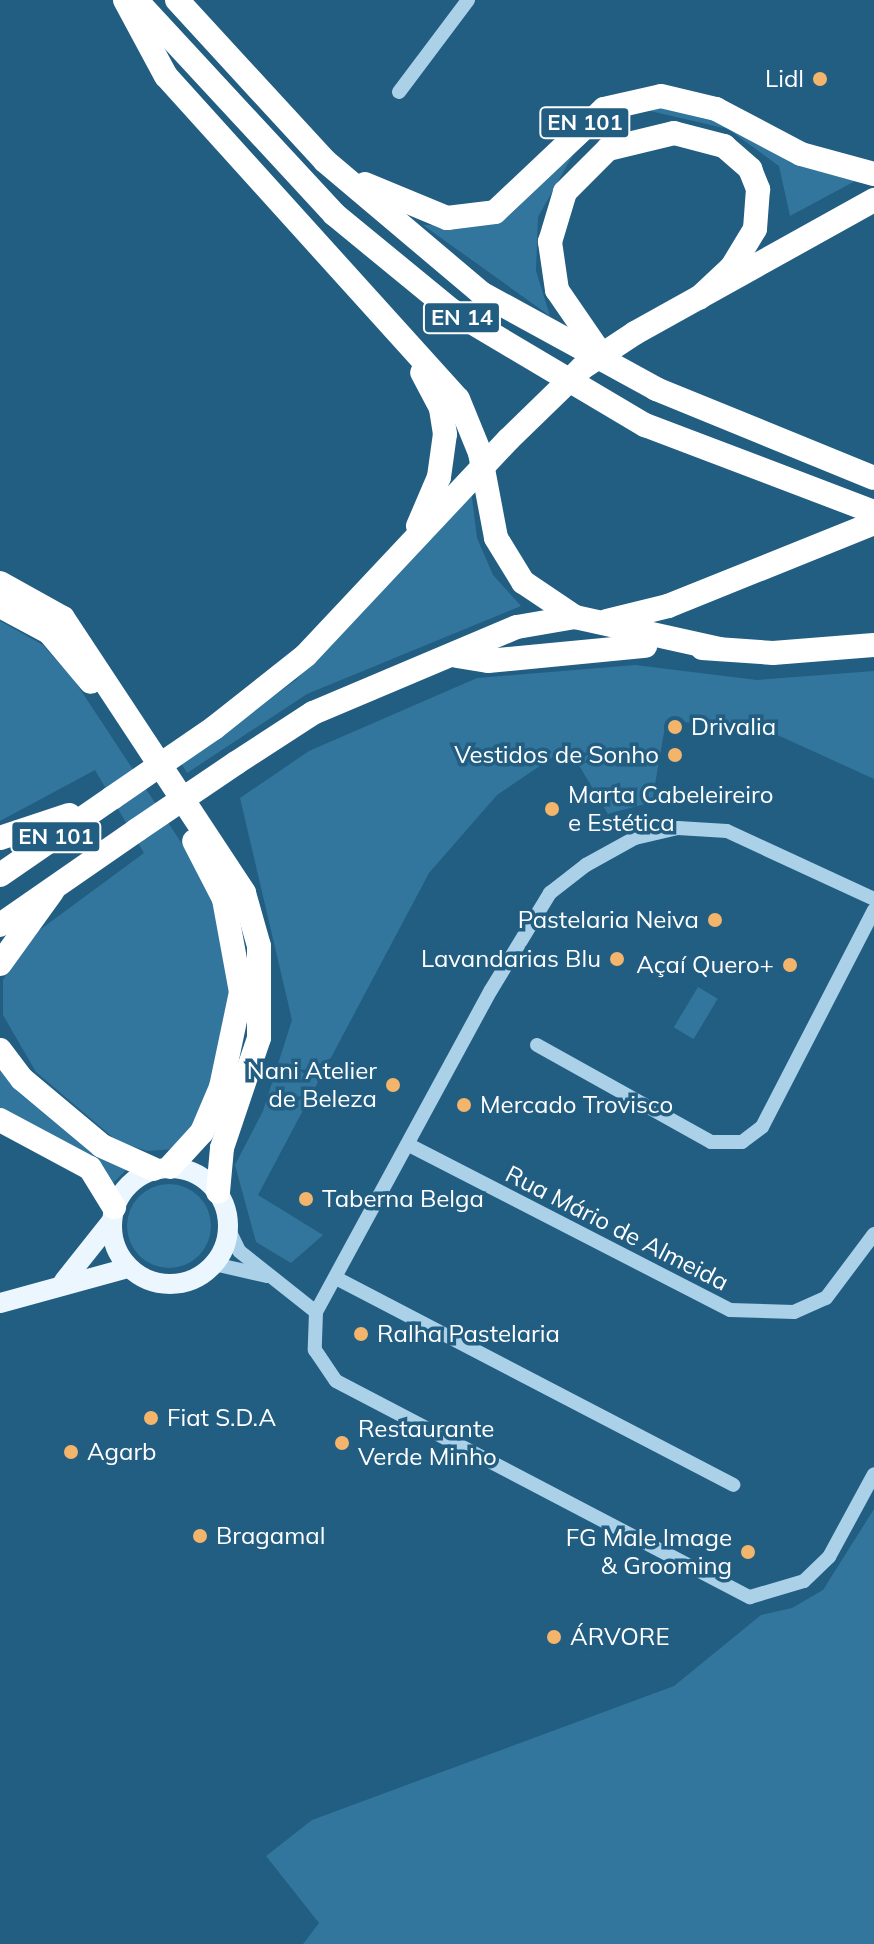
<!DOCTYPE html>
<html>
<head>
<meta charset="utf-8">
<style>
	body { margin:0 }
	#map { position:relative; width:874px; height:1944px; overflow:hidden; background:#225d82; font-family:Mulish,sans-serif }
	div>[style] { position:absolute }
	.green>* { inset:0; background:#32769e; transform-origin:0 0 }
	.round { border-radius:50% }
	.minor>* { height:14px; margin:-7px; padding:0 7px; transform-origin:7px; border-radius:7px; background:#aad1e8 }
	.major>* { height:20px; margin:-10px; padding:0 10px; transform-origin:10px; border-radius:10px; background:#ecf6fe }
	.major>.ring { margin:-10px; padding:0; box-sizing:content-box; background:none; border:20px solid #ecf6fe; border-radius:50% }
	.highway>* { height:24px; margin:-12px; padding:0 12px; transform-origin:12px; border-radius:12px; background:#fff }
	.highway-bridge>* { height:24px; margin:-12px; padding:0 12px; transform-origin:12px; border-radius:12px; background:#fff }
	.dots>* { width:22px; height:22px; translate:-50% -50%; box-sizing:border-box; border:4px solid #225d82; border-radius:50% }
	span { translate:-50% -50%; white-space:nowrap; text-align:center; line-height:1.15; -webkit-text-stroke:7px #225d82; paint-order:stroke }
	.shield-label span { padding:2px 6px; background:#225d82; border:2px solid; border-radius:6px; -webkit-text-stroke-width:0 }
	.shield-label { font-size:22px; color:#fff; font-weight:700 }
	.poi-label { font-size:24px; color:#fff }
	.right { translate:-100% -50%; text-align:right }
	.left { translate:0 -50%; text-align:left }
	.street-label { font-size:24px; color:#fff }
</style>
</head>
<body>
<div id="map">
	<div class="green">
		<div style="clip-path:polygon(645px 106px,689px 110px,857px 180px,790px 216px,779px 166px,728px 129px,646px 110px,607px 124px,574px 153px,538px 217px,536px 271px,550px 316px,423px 225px,486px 225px,511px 214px,605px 121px)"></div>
		<div style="clip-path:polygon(471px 489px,477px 538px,493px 575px,521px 606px,307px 694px,187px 773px,181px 763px,296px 680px)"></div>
		<div style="clip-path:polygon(0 621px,43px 645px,74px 680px,196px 865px,213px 903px,232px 994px,226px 1043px,194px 1128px,174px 1149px,147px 1151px,117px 1141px,36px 1072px,3px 1015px,3px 980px,26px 940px,144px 853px,95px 770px,0 821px)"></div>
		<div style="clip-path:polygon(635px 665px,757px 680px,874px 671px,874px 779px,760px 727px,666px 721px,652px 802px,608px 814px,568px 747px,497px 795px,429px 873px,258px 1195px,323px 1235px,291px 1263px,256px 1242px,235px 1165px,263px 1111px,292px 1020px,240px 798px,309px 751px,477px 678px)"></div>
		<div style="left:698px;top:987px;width:23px;height:47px;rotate:31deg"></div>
		<div style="clip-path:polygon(0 1068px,78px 1141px,126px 1170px,113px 1183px,0 1112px)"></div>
		<div class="round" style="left:127px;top:1184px;width:84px;height:84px"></div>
		<div style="clip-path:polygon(874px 1509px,874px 1944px,303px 1944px,319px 1923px,266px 1856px,312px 1820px,674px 1686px,761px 1615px,792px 1608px,823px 1590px)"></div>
	</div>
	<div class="minor">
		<div style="left:399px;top:92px;width:115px;rotate:-53.1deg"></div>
		<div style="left:537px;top:1045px;width:199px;rotate:29.1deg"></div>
		<div style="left:711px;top:1142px;width:31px"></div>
		<div style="left:742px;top:1142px;width:25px;rotate:-37deg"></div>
		<div style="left:762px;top:1127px;width:244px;rotate:-62.7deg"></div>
		<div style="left:409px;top:1145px;width:361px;rotate:27.2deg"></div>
		<div style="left:730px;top:1310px;width:64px;rotate:1.8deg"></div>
		<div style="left:794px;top:1312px;width:35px;rotate:-24deg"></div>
		<div style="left:826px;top:1298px;width:80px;rotate:-53.1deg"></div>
		<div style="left:228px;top:1228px;width:25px;rotate:64deg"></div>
		<div style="left:239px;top:1251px;width:98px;rotate:38.4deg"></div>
		<div style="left:214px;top:1264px;width:54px;rotate:12.8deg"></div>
		<div style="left:336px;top:1278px;width:448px;rotate:27.5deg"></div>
		<div style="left:316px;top:1312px;width:366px;rotate:-61.5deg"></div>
		<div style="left:491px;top:990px;width:114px;rotate:-58.7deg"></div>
		<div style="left:550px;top:893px;width:46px;rotate:-37.9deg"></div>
		<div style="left:586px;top:865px;width:56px;rotate:-28.9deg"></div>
		<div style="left:635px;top:838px;width:44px;rotate:-13.1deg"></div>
		<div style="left:678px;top:828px;width:49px;rotate:3.5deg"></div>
		<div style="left:727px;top:831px;width:162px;rotate:24.8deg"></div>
		<div style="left:316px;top:1312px;width:38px;rotate:92deg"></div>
		<div style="left:315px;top:1350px;width:37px;rotate:56deg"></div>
		<div style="left:336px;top:1381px;width:467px;rotate:27.6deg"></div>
		<div style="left:750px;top:1597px;width:56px;rotate:-16.5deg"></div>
		<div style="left:804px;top:1581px;width:35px;rotate:-44deg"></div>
		<div style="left:829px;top:1557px;width:94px;rotate:-61.5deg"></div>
	</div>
	<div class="major">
		<div class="ring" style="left:112px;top:1168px;width:96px;height:96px"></div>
		<div style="left:64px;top:1281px;width:75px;rotate:-51.5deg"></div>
		<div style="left:0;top:1303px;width:133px;rotate:-15.3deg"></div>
	</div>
	<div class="highway">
		<div style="left:125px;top:0;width:86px;rotate:61.7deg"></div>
		<div style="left:166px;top:76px;width:435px;rotate:47.9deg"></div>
		<div style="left:458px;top:399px;width:58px;rotate:67.8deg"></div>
		<div style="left:480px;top:453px;width:86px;rotate:79.3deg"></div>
		<div style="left:496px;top:538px;width:52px;rotate:58.5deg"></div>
		<div style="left:523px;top:582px;width:63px;rotate:33.9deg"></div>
		<div style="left:575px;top:617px;width:148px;rotate:12.5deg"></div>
		<div style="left:136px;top:0;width:292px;rotate:47.2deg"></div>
		<div style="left:334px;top:214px;width:151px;rotate:39.4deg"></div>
		<div style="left:451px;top:310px;width:226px;rotate:30.7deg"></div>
		<div style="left:645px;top:425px;width:245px;rotate:20.8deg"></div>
		<div style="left:177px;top:0;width:219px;rotate:47.4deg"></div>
		<div style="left:325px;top:161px;width:204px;rotate:40.2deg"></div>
		<div style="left:481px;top:293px;width:200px;rotate:28.7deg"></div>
		<div style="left:656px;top:389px;width:235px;rotate:22.2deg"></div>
		<div style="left:365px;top:184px;width:89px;rotate:22.5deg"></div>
		<div style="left:447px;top:218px;width:48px;rotate:-7.1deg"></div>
		<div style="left:495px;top:212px;width:150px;rotate:-43.4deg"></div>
		<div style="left:604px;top:109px;width:58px;rotate:-12.8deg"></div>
		<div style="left:661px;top:96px;width:57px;rotate:13.3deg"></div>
		<div style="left:716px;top:109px;width:96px;rotate:27.9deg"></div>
		<div style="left:801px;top:154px;width:76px;rotate:15.3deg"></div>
		<div style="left:635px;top:333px;width:274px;rotate:-29.1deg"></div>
		<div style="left:603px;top:357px;width:81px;rotate:-124.5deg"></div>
		<div style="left:557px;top:290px;width:49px;rotate:-98.3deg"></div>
		<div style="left:550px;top:242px;width:52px;rotate:-73.3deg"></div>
		<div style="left:565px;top:192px;width:61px;rotate:-45deg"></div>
		<div style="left:608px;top:149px;width:68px;rotate:-13.6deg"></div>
		<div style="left:674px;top:133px;width:52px;rotate:14.6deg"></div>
		<div style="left:724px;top:146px;width:35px;rotate:41deg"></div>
		<div style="left:750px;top:169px;width:22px;rotate:68deg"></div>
		<div style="left:758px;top:189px;width:40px;rotate:94.3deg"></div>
		<div style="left:755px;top:229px;width:44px;rotate:121.2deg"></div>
		<div style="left:732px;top:267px;width:45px;rotate:136.8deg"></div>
		<div style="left:418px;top:526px;width:53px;rotate:-66.8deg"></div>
		<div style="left:439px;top:477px;width:43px;rotate:-82.1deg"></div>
		<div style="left:445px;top:434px;width:26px;rotate:-99deg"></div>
		<div style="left:441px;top:408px;width:40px;rotate:-118deg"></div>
		<div style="left:0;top:583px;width:72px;rotate:29.1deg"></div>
		<div style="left:63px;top:618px;width:329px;rotate:56.6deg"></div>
		<div style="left:244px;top:893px;width:55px;rotate:74.2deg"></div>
		<div style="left:259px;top:946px;width:92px;rotate:90deg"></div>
		<div style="left:259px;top:1038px;width:116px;rotate:108.6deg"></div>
		<div style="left:222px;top:1148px;width:44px;rotate:95.2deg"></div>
		<div style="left:0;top:606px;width:55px;rotate:28deg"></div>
		<div style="left:49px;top:632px;width:65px;rotate:50deg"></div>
		<div style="left:607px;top:621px;width:63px;rotate:-13.8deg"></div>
		<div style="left:668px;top:606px;width:222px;rotate:-21.9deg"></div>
		<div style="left:702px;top:648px;width:71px;rotate:4deg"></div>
		<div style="left:773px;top:653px;width:101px;rotate:-4.5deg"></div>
		<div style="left:457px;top:656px;width:31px;rotate:9deg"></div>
		<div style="left:488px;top:661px;width:158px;rotate:-5.5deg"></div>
		<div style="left:214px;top:728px;width:117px;rotate:-38.4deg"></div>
		<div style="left:306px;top:655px;width:296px;rotate:-46.8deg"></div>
		<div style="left:236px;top:763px;width:92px;rotate:-33deg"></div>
		<div style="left:313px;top:713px;width:221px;rotate:-22.9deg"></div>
		<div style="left:517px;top:627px;width:59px;rotate:-9.8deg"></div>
		<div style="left:0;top:838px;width:73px;rotate:-18.4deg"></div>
		<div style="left:0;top:875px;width:136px;rotate:-34.5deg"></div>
		<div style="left:0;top:925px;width:167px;rotate:-34.7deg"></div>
		<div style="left:0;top:964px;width:89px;rotate:-54.2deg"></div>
		<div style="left:0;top:1050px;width:36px;rotate:53deg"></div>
		<div style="left:22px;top:1079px;width:104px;rotate:39.9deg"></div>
		<div style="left:102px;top:1146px;width:56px;rotate:24.3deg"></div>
		<div style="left:0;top:1120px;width:102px;rotate:28.1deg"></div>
		<div style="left:90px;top:1168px;width:46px;rotate:58.4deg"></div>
		<div style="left:170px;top:1167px;width:47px;rotate:-47.6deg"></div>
		<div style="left:202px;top:1132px;width:49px;rotate:-67.1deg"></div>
		<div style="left:221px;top:1087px;width:97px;rotate:-78.1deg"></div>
		<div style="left:241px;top:992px;width:95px;rotate:-100.4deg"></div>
		<div style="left:224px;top:899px;width:65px;rotate:-117.3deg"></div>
	</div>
	<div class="highway-bridge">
		<div style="left:509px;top:439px;width:102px;rotate:-44.2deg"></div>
		<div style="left:582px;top:368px;width:64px;rotate:-33.4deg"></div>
		<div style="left:112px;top:798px;width:124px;rotate:-34.5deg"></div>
		<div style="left:137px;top:830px;width:120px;rotate:-34.1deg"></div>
	</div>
	<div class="dots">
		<div style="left:820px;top:79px;background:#f3b46c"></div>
		<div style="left:675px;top:727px;background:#f3b46c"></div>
		<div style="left:675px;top:755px;background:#f3b46c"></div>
		<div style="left:552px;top:809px;background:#f3b46c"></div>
		<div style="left:715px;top:920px;background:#f3b46c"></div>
		<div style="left:617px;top:959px;background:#f3b46c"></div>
		<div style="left:790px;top:965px;background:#f3b46c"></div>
		<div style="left:393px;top:1085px;background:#f3b46c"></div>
		<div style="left:464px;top:1105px;background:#f3b46c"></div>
		<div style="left:306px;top:1199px;background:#f3b46c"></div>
		<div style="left:361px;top:1334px;background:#f3b46c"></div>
		<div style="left:151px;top:1418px;background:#f3b46c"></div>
		<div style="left:342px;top:1443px;background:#f3b46c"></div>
		<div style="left:71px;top:1452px;background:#f3b46c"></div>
		<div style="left:200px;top:1536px;background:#f3b46c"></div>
		<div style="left:748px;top:1552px;background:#f3b46c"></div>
		<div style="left:554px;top:1637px;background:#f3b46c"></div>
	</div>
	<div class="shield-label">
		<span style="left:585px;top:123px">EN 101</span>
		<span style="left:462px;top:318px">EN 14</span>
		<span style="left:56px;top:837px">EN 101</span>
	</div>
	<div class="poi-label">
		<span class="right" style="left:804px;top:79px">Lidl</span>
		<span class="left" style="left:691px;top:727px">Drivalia</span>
		<span class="right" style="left:659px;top:755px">Vestidos de Sonho</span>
		<span class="left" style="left:568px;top:809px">Marta Cabeleireiro<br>e Estética</span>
		<span class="right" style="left:699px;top:920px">Pastelaria Neiva</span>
		<span class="right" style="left:601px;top:959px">Lavandarias Blu</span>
		<span class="right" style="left:774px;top:965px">Açaí Quero+</span>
		<span class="right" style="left:377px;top:1085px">Nani Atelier<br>de Beleza</span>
		<span class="left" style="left:480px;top:1105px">Mercado Trovisco</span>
		<span class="left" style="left:322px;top:1199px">Taberna Belga</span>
		<span class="left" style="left:377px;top:1334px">Ralha Pastelaria</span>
		<span class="left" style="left:167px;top:1418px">Fiat S.D.A</span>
		<span class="left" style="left:358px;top:1443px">Restaurante<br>Verde Minho</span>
		<span class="left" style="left:87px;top:1452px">Agarb</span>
		<span class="left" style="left:216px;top:1536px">Bragamal</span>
		<span class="right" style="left:732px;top:1552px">FG Male Image<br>&amp; Grooming</span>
		<span class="left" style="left:570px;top:1637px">ÁRVORE</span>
	</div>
	<div class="street-label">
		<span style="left:617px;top:1228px;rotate:27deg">Rua Mário de Almeida</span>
	</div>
</div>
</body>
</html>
